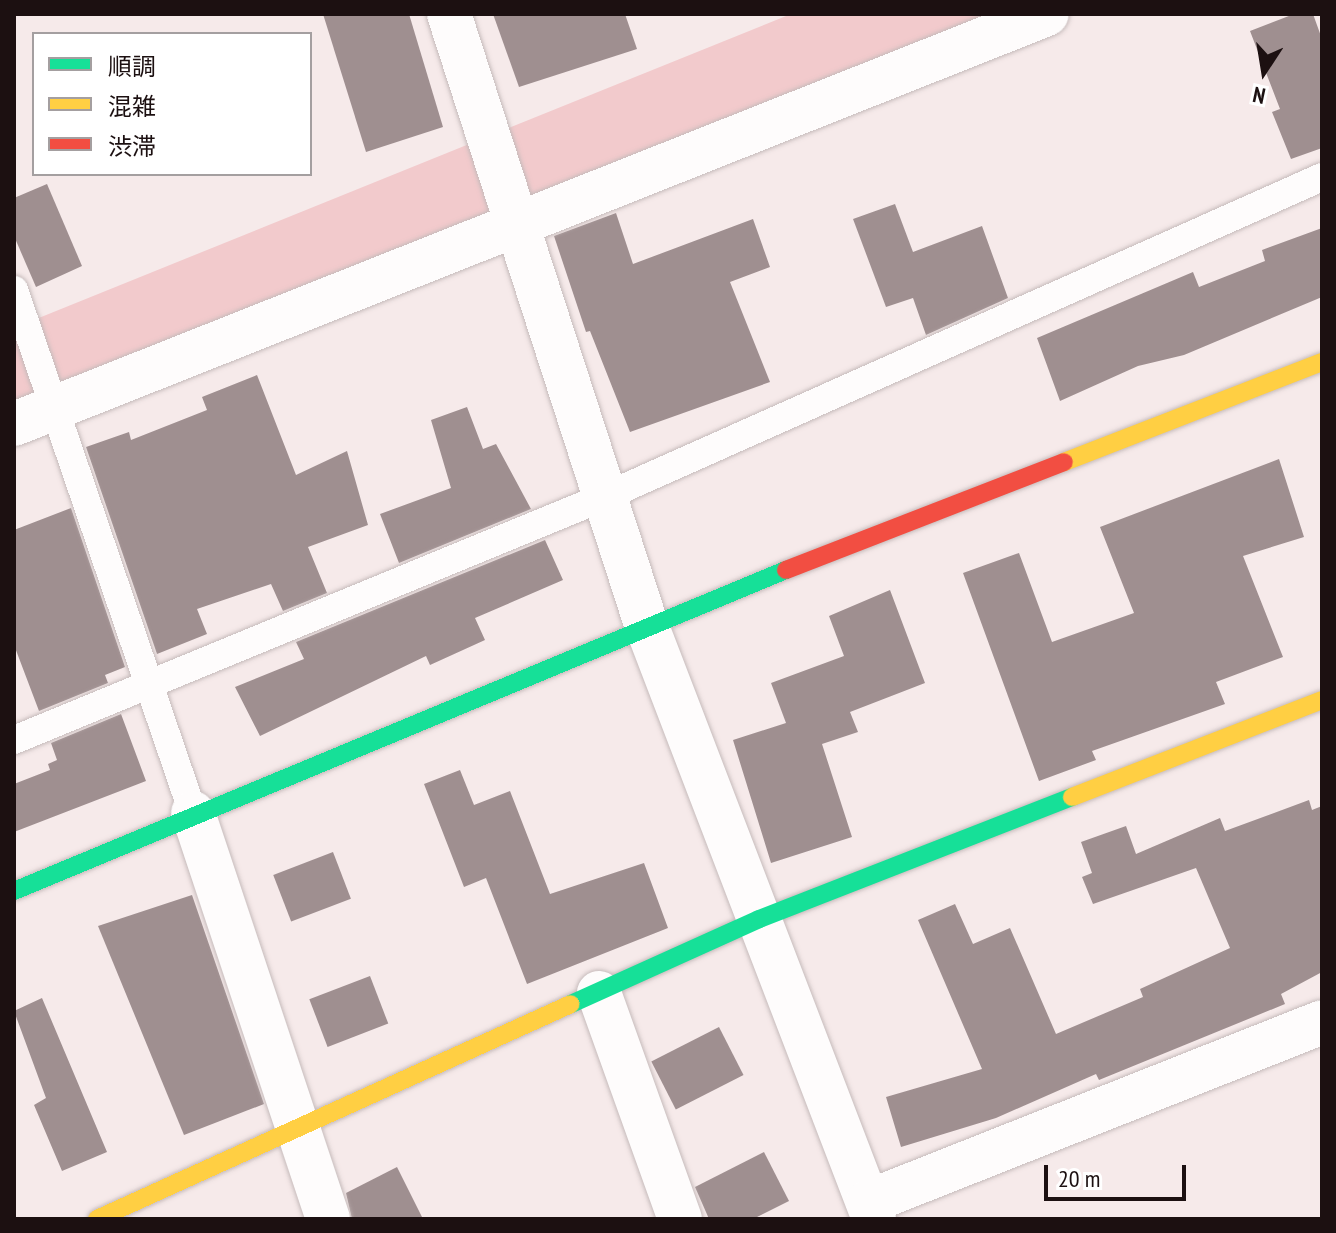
<!DOCTYPE html>
<html>
<head>
<meta charset="utf-8">
<style>
	body { margin:0 }
	#map { position:relative; width:1336px; height:1233px; overflow:hidden; background:#f6eaea; font-family:"PT Sans Narrow","Noto Sans JP",sans-serif }
	div>[style] { position:absolute }
	.green>* { inset:0; background:#f2cacc }
	.building>* { inset:0; background:#9f8f90; transform-origin:0 0 }
	.roads { filter:drop-shadow(0 0 2px #c6bbbb) drop-shadow(0 0 2px #c6bbbb) }
	.lane>* { height:28px; margin:-14px; padding:0 14px; transform-origin:14px; border-radius:14px; background:#fefcfc }
	.street>* { height:44px; margin:-22px; padding:0 22px; transform-origin:22px; border-radius:22px; background:#fefcfc }
	.fast>* { height:18px; margin:-9px; padding:0 9px; transform-origin:9px; border-radius:9px; background:#16e098 }
	.slow>* { height:18px; margin:-9px; padding:0 9px; transform-origin:9px; border-radius:9px; background:#ffcf43 }
	.jam>* { height:18px; margin:-9px; padding:0 9px; transform-origin:9px; border-radius:9px; background:#f24e42 }
	span { translate:-50% -50%; white-space:nowrap; text-align:center; line-height:1.15; -webkit-text-stroke:8px #fff; paint-order:stroke }
	.frame { position:absolute; inset:0; border:16px solid #1c1011; pointer-events:none }
	.legend { position:absolute; left:32px; top:32px; width:280px; height:144px; box-sizing:border-box; background:#fff; border:2px solid #a49fa0; margin:0; padding:10px 14px; list-style:none; font-size:24px; color:#1c1011 }
	.legend li { display:flex; align-items:center; gap:16px; height:40px }
	.legend b { width:40px; border:2px solid #a49fa0 }
	.north { position:absolute; left:1224px; top:32px; width:80px; height:80px; -webkit-text-stroke:6px #fff; paint-order:stroke; rotate:192deg; font-size:22px; font-weight:700; line-height:32px; text-align:center; color:#1c1011 }
	.north::after { content:''; display:block; margin:auto; width:28px; height:36px; background:#1c1011; clip-path:polygon(50% 0,100% 100%,50% 72%,0 100%) }
	.scale { position:absolute; left:1044px; top:1165px; width:142px; height:36px; box-sizing:border-box; border:4px solid #1c1011; border-top:0; padding-left:10px; font-size:24px; line-height:28px; white-space:nowrap; color:#1c1011; -webkit-text-stroke:6px #fff; paint-order:stroke }
</style>
</head>
<body>
<div id="map">
	<div class="green">
		<div style="clip-path:polygon(791px 14px,1048px 14px,14px 425px,14px 328px)"></div>
	</div>
	<div class="building">
		<div style="clip-path:polygon(323px 14px,409px 14px,443px 127px,366px 152px)"></div>
		<div style="clip-path:polygon(493px 14px,625px 14px,637px 49px,519px 87px)"></div>
		<div style="clip-path:polygon(1294px 14px,1313px 14px,1322px 39px,1322px 148px,1291px 159px,1272px 112px,1280px 109px,1250px 31px)"></div>
		<div style="clip-path:polygon(47px 184px,82px 266px,36px 287px,14px 236px,14px 198px)"></div>
		<div style="clip-path:polygon(895px 204px,913px 252px,982px 226px,1008px 298px,926px 335px,913px 298px,886px 307px,853px 219px)"></div>
		<div style="clip-path:polygon(616px 213px,633px 264px,753px 219px,770px 267px,730px 282px,770px 382px,630px 432px,590px 331px,586px 332px,554px 236px)"></div>
		<div style="clip-path:polygon(1322px 228px,1322px 297px,1184px 355px,1138px 366px,1060px 401px,1037px 338px,1193px 272px,1199px 287px,1265px 261px,1262px 250px)"></div>
		<div style="clip-path:polygon(257px 375px,296px 475px,347px 451px,368px 525px,308px 547px,327px 593px,283px 611px,271px 584px,197px 609px,207px 634px,157px 654px,86px 447px,129px 432px,131px 440px,207px 410px,202px 397px)"></div>
		<div style="clip-path:polygon(467px 407px,483px 449px,496px 444px,531px 509px,399px 563px,380px 514px,451px 488px,431px 420px)"></div>
		<div style="clip-path:polygon(1279px 459px,1304px 537px,1243px 556px,1283px 657px,1216px 682px,1225px 704px,1092px 751px,1096px 760px,1039px 781px,963px 573px,1019px 553px,1052px 642px,1134px 613px,1100px 527px)"></div>
		<div style="clip-path:polygon(71px 508px,125px 667px,105px 675px,108px 683px,39px 711px,14px 645px,14px 530px)"></div>
		<div style="clip-path:polygon(545px 540px,563px 580px,475px 618px,485px 640px,430px 665px,426px 656px,260px 736px,235px 687px,304px 659px,296px 642px)"></div>
		<div style="clip-path:polygon(890px 590px,925px 683px,850px 712px,858px 732px,822px 744px,852px 837px,771px 863px,733px 740px,786px 723px,771px 683px,844px 656px,829px 616px)"></div>
		<div style="clip-path:polygon(121px 714px,146px 781px,14px 832px,14px 784px,50px 770px,48px 764px,57px 760px,51px 743px)"></div>
		<div style="clip-path:polygon(460px 770px,474px 805px,510px 791px,550px 894px,644px 863px,668px 928px,527px 984px,486px 878px,464px 887px,424px 784px)"></div>
		<div style="clip-path:polygon(1309px 800px,1312px 810px,1322px 806px,1322px 972px,1281px 994px,1285px 1004px,1099px 1080px,1096px 1074px,996px 1118px,901px 1147px,886px 1097px,982px 1069px,918px 920px,955px 904px,973px 944px,1010px 928px,1056px 1034px,1143px 997px,1140px 989px,1230px 948px,1196px 868px,1093px 904px,1082px 877px,1092px 873px,1081px 842px,1126px 826px,1136px 854px,1220px 818px,1225px 831px)"></div>
		<div style="left:333px;top:852px;width:50px;height:64px;rotate:69deg"></div>
		<div style="clip-path:polygon(192px 895px,264px 1104px,184px 1135px,98px 926px)"></div>
		<div style="left:370px;top:976px;width:51px;height:65px;rotate:69deg"></div>
		<div style="clip-path:polygon(42px 998px,107px 1152px,62px 1171px,34px 1105px,46px 1098px,14px 1011px)"></div>
		<div style="left:719px;top:1027px;width:54px;height:76px;rotate:63deg"></div>
		<div style="clip-path:polygon(764px 1152px,789px 1201px,753px 1219px,709px 1219px,695px 1187px)"></div>
		<div style="clip-path:polygon(397px 1167px,423px 1219px,352px 1219px,346px 1193px)"></div>
	</div>
	<div class="roads">
		<div class="lane">
			<div style="left:14px;top:290px;width:553px;rotate:71.11deg"></div>
			<div style="left:14px;top:740px;width:638px;rotate:-22.39deg"></div>
			<div style="left:604px;top:497px;width:786px;rotate:-24.02deg"></div>
		</div>
		<div class="street">
			<div style="left:449px;top:14px;width:641px;rotate:72.1deg"></div>
			<div style="left:646px;top:624px;width:637px;rotate:69.03deg"></div>
			<div style="left:14px;top:424px;width:1111px;rotate:-21.65deg"></div>
			<div style="left:193px;top:813px;width:428px;rotate:71.6deg"></div>
			<div style="left:599px;top:993px;width:240px;rotate:70.3deg"></div>
			<div style="left:868px;top:1202px;width:488px;rotate:-21.6deg"></div>
		</div>
		<div class="fast">
			<div style="left:14px;top:891px;width:836px;rotate:-22.58deg"></div>
			<div style="left:571px;top:1004px;width:206px;rotate:-24.3deg"></div>
			<div style="left:759px;top:919px;width:336px;rotate:-21.3deg"></div>
		</div>
		<div class="slow">
			<div style="left:1064px;top:462px;width:277px;rotate:-21.2deg"></div>
			<div style="left:1072px;top:797px;width:268px;rotate:-21.2deg"></div>
			<div style="left:97px;top:1219px;width:520px;rotate:-24.4deg"></div>
		</div>
		<div class="jam">
			<div style="left:786px;top:570px;width:298px;rotate:-21.2deg"></div>
		</div>
	</div>
	<div class="frame"></div>
	<ul class="legend">
	<li><b style="height:10px;background:#16e098"></b>順調</li>
	<li><b style="height:10px;background:#ffcf43"></b>混雑</li>
	<li><b style="height:10px;background:#f24e42"></b>渋滞</li>
	</ul>
	<div class="north">N</div>
	<div class="scale">20 m</div>
</div>
</body>
</html>
